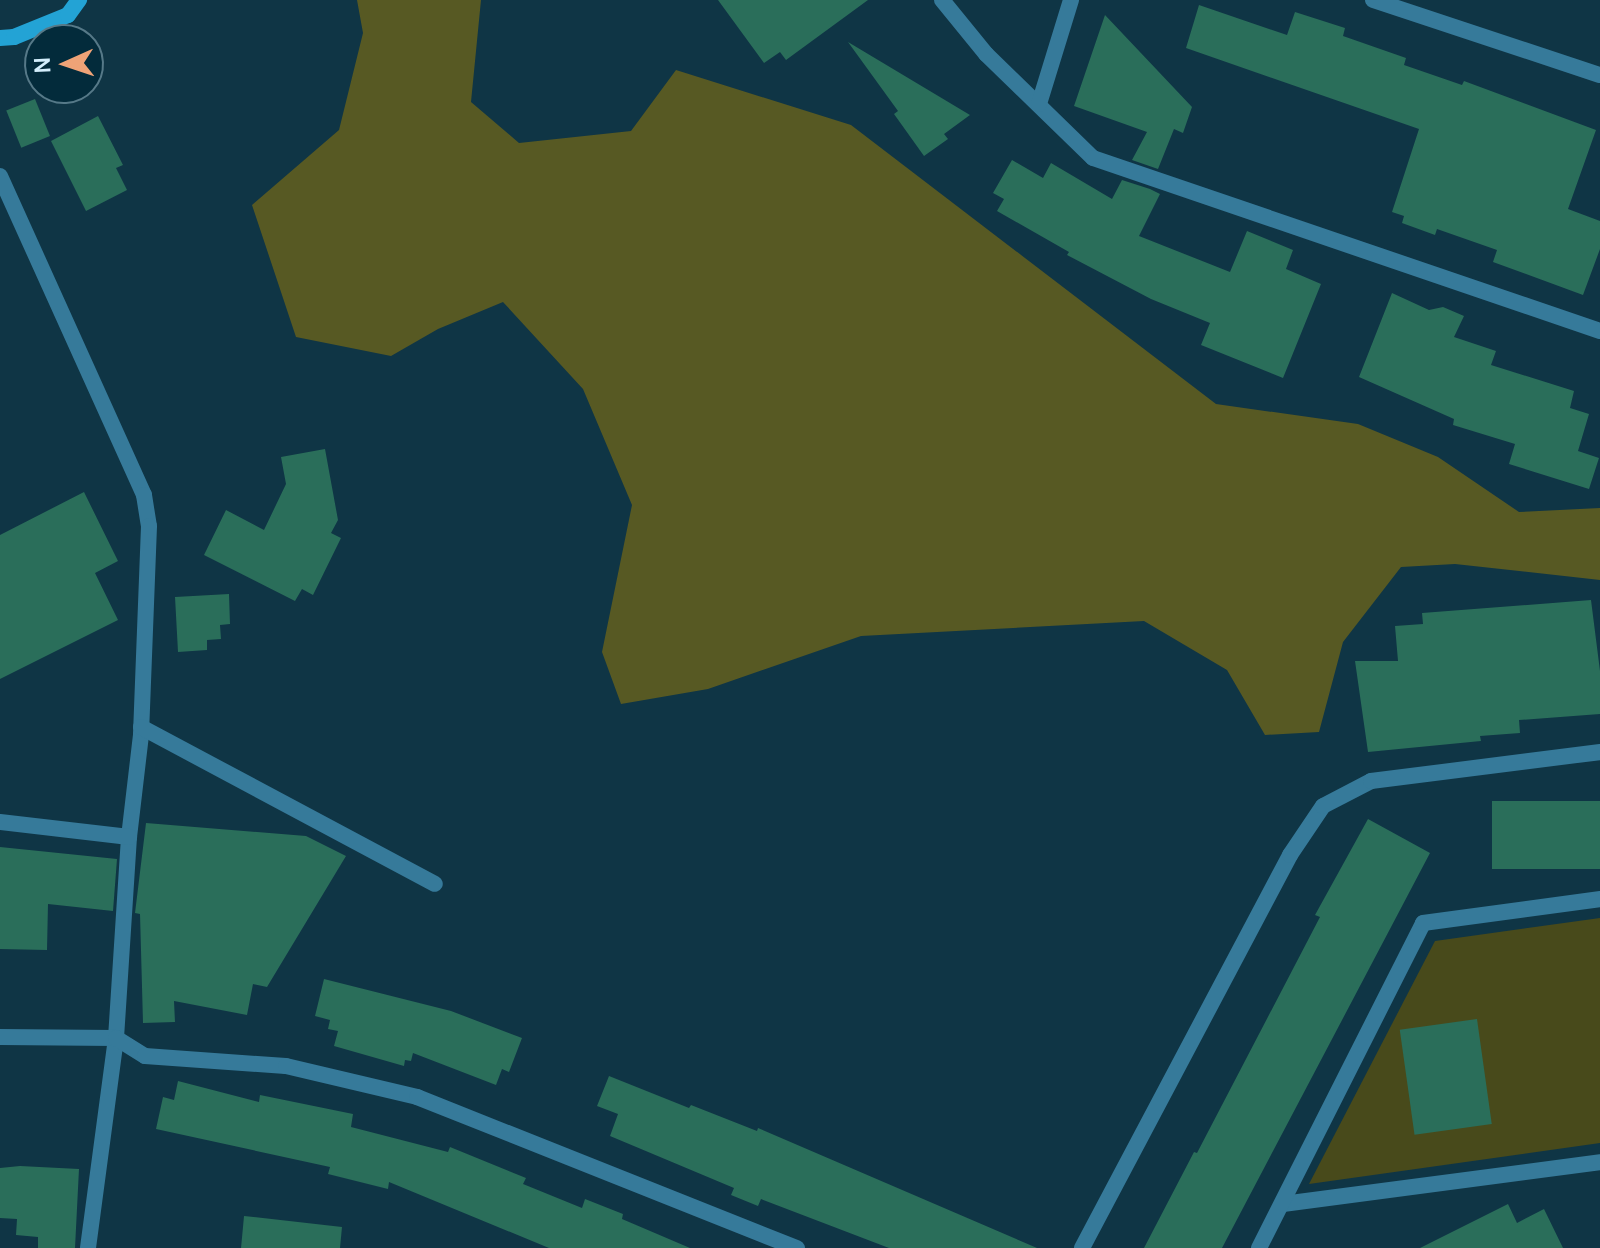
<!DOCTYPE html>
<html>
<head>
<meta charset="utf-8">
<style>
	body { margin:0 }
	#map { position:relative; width:1600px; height:1248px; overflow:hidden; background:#0f3545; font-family:Manrope,sans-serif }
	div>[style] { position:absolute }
	.green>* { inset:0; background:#484a1b }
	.forest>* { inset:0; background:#575923 }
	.building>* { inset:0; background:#2a6e5a; transform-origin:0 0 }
	.street>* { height:16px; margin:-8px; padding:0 8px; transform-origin:8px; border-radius:8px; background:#367a9a }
	.secondary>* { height:16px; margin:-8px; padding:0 8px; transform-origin:8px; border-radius:8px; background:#23a3d5 }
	span { translate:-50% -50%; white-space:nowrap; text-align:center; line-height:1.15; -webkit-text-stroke:6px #032b3b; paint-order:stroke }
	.north { position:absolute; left:24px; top:24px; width:80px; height:80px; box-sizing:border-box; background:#032b3b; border:2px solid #567988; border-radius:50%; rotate:267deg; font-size:22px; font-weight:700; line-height:32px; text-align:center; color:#d3eefc }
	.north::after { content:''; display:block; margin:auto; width:28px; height:36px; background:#efa377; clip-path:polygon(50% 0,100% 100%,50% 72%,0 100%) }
</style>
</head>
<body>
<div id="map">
	<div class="green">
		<div style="clip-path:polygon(1600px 918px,1600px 1143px,1309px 1184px,1435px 941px)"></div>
	</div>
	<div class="forest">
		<div style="clip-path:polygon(357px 0,481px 0,471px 102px,519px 143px,631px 131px,676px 70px,851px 125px,1216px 404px,1358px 424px,1438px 457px,1519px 512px,1600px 508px,1600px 580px,1455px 564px,1401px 567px,1343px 642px,1319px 732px,1265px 735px,1227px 670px,1144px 621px,861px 636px,708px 689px,621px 704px,602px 652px,632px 505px,583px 389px,503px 302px,438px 329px,391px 356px,296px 337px,252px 205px,339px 130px,363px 33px)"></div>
	</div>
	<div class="building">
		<div style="clip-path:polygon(718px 0,868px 0,786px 60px,780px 52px,764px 63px)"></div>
		<div style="clip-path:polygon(1199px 5px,1287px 35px,1295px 12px,1345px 28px,1343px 36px,1406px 58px,1404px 65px,1462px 85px,1464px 81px,1596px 130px,1568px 209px,1600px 221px,1600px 249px,1583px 295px,1493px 262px,1497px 250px,1437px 229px,1435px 235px,1402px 223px,1404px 216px,1392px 212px,1419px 129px,1186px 48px)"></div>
		<div style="clip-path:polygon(1105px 15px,1192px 107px,1183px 133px,1174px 129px,1158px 169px,1132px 160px,1147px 132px,1074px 106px)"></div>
		<div style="clip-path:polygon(848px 42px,970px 115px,944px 134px,948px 139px,924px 156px,894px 114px,898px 111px)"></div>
		<div style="left:35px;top:99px;width:40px;height:31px;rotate:68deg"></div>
		<div style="clip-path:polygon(98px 116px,123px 165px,116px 168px,127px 190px,86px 211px,51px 141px)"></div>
		<div style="clip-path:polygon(1012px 160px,1043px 178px,1051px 163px,1112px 199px,1122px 180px,1150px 189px,1160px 194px,1139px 236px,1230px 272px,1247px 231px,1293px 250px,1286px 269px,1321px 284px,1283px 378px,1201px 345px,1210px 323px,1151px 299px,1067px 255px,1069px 252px,997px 211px,1004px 199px,993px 193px)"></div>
		<div style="clip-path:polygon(1392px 293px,1429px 310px,1443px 307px,1464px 316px,1454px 337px,1496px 351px,1491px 365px,1574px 391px,1570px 408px,1589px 414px,1578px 451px,1599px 458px,1589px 489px,1509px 464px,1515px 444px,1453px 425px,1454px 419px,1359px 377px)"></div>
		<div style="clip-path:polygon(325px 449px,338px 520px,331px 533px,341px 538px,313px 595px,302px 589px,295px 601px,204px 555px,226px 510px,264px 530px,286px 484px,281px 457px)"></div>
		<div style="clip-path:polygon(84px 492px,118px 561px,95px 573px,118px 620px,0 679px,0 535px)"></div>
		<div style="clip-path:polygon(229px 594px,230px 624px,220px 625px,221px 639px,207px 640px,207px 650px,178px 652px,175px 597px)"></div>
		<div style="clip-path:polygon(1591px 600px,1600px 671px,1600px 714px,1519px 720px,1520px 733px,1480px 736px,1481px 741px,1368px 752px,1355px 661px,1398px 661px,1395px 626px,1423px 624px,1422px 613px)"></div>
		<div style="left:1600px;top:801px;width:68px;height:108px;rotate:90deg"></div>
		<div style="clip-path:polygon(1368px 819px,1430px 853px,1222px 1248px,1144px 1248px,1194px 1152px,1197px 1153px,1320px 917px,1315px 915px)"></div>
		<div style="clip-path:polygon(146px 823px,306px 836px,346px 856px,267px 987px,253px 984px,247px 1015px,174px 1001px,175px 1022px,143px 1023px,140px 914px,135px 913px)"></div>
		<div style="clip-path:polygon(0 847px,117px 859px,113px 911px,48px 904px,47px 950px,0 949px)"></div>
		<div style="clip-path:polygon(324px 979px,451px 1011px,522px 1038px,509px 1072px,502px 1069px,496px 1085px,413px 1053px,411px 1061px,405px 1060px,404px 1066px,334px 1046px,338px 1031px,328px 1029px,330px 1020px,315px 1016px)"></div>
		<div style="left:1477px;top:1019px;width:106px;height:78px;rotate:82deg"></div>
		<div style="clip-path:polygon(609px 1076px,689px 1108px,691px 1105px,757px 1131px,758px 1128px,1037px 1248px,889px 1248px,761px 1199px,758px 1206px,731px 1195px,734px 1188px,610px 1136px,618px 1114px,597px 1106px)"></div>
		<div style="clip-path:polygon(178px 1081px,259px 1102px,260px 1095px,353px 1114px,351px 1127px,448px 1152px,450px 1147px,526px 1178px,523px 1184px,582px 1208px,585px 1199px,623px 1214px,622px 1219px,690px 1248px,549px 1248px,389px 1182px,388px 1189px,328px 1174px,330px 1167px,156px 1129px,163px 1097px,174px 1100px)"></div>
		<div style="clip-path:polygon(20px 1166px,79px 1169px,75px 1248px,38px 1248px,38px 1237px,16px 1235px,17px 1219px,0 1218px,0 1168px)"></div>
		<div style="clip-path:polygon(1508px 1204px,1517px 1223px,1544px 1209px,1563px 1248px,1420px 1248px)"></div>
		<div style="clip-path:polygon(244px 1216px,342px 1227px,340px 1248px,241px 1248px)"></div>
	</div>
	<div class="street">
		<div style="left:942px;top:0;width:70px;rotate:50.8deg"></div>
		<div style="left:986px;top:54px;width:149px;rotate:44.2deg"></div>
		<div style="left:1093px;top:158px;width:536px;rotate:18.84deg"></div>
		<div style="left:1373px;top:0;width:239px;rotate:18.3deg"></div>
		<div style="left:1039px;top:104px;width:109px;rotate:-72.9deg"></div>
		<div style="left:0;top:176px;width:350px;rotate:65.7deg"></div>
		<div style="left:144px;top:495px;width:31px;rotate:81deg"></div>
		<div style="left:149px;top:526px;width:209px;rotate:92.2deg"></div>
		<div style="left:141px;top:735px;width:103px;rotate:96.7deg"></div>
		<div style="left:129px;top:837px;width:201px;rotate:93.7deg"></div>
		<div style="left:116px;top:1038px;width:212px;rotate:97.6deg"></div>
		<div style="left:141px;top:727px;width:333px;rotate:28.1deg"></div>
		<div style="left:0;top:822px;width:130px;rotate:6.6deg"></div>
		<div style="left:0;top:1037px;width:116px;rotate:0.5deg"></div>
		<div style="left:116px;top:1038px;width:34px;rotate:32deg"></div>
		<div style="left:145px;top:1056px;width:141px;rotate:4.1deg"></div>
		<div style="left:286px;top:1066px;width:135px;rotate:13.3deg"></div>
		<div style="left:417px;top:1097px;width:409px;rotate:21.7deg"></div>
		<div style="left:1283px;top:1204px;width:320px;rotate:-7.5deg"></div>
		<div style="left:1082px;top:1248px;width:445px;rotate:-62.1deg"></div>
		<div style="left:1290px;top:855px;width:59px;rotate:-56deg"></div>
		<div style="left:1323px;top:806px;width:54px;rotate:-27.5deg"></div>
		<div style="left:1371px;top:781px;width:231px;rotate:-7.2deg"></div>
		<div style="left:1259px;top:1248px;width:364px;rotate:-63.2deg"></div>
		<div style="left:1423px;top:923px;width:179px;rotate:-7.7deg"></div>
	</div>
	<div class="secondary">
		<div style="left:0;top:38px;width:14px;rotate:-4deg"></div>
		<div style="left:14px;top:37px;width:58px;rotate:-22.2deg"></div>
		<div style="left:68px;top:15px;width:19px;rotate:-54deg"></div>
	</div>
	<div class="north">N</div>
</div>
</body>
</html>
